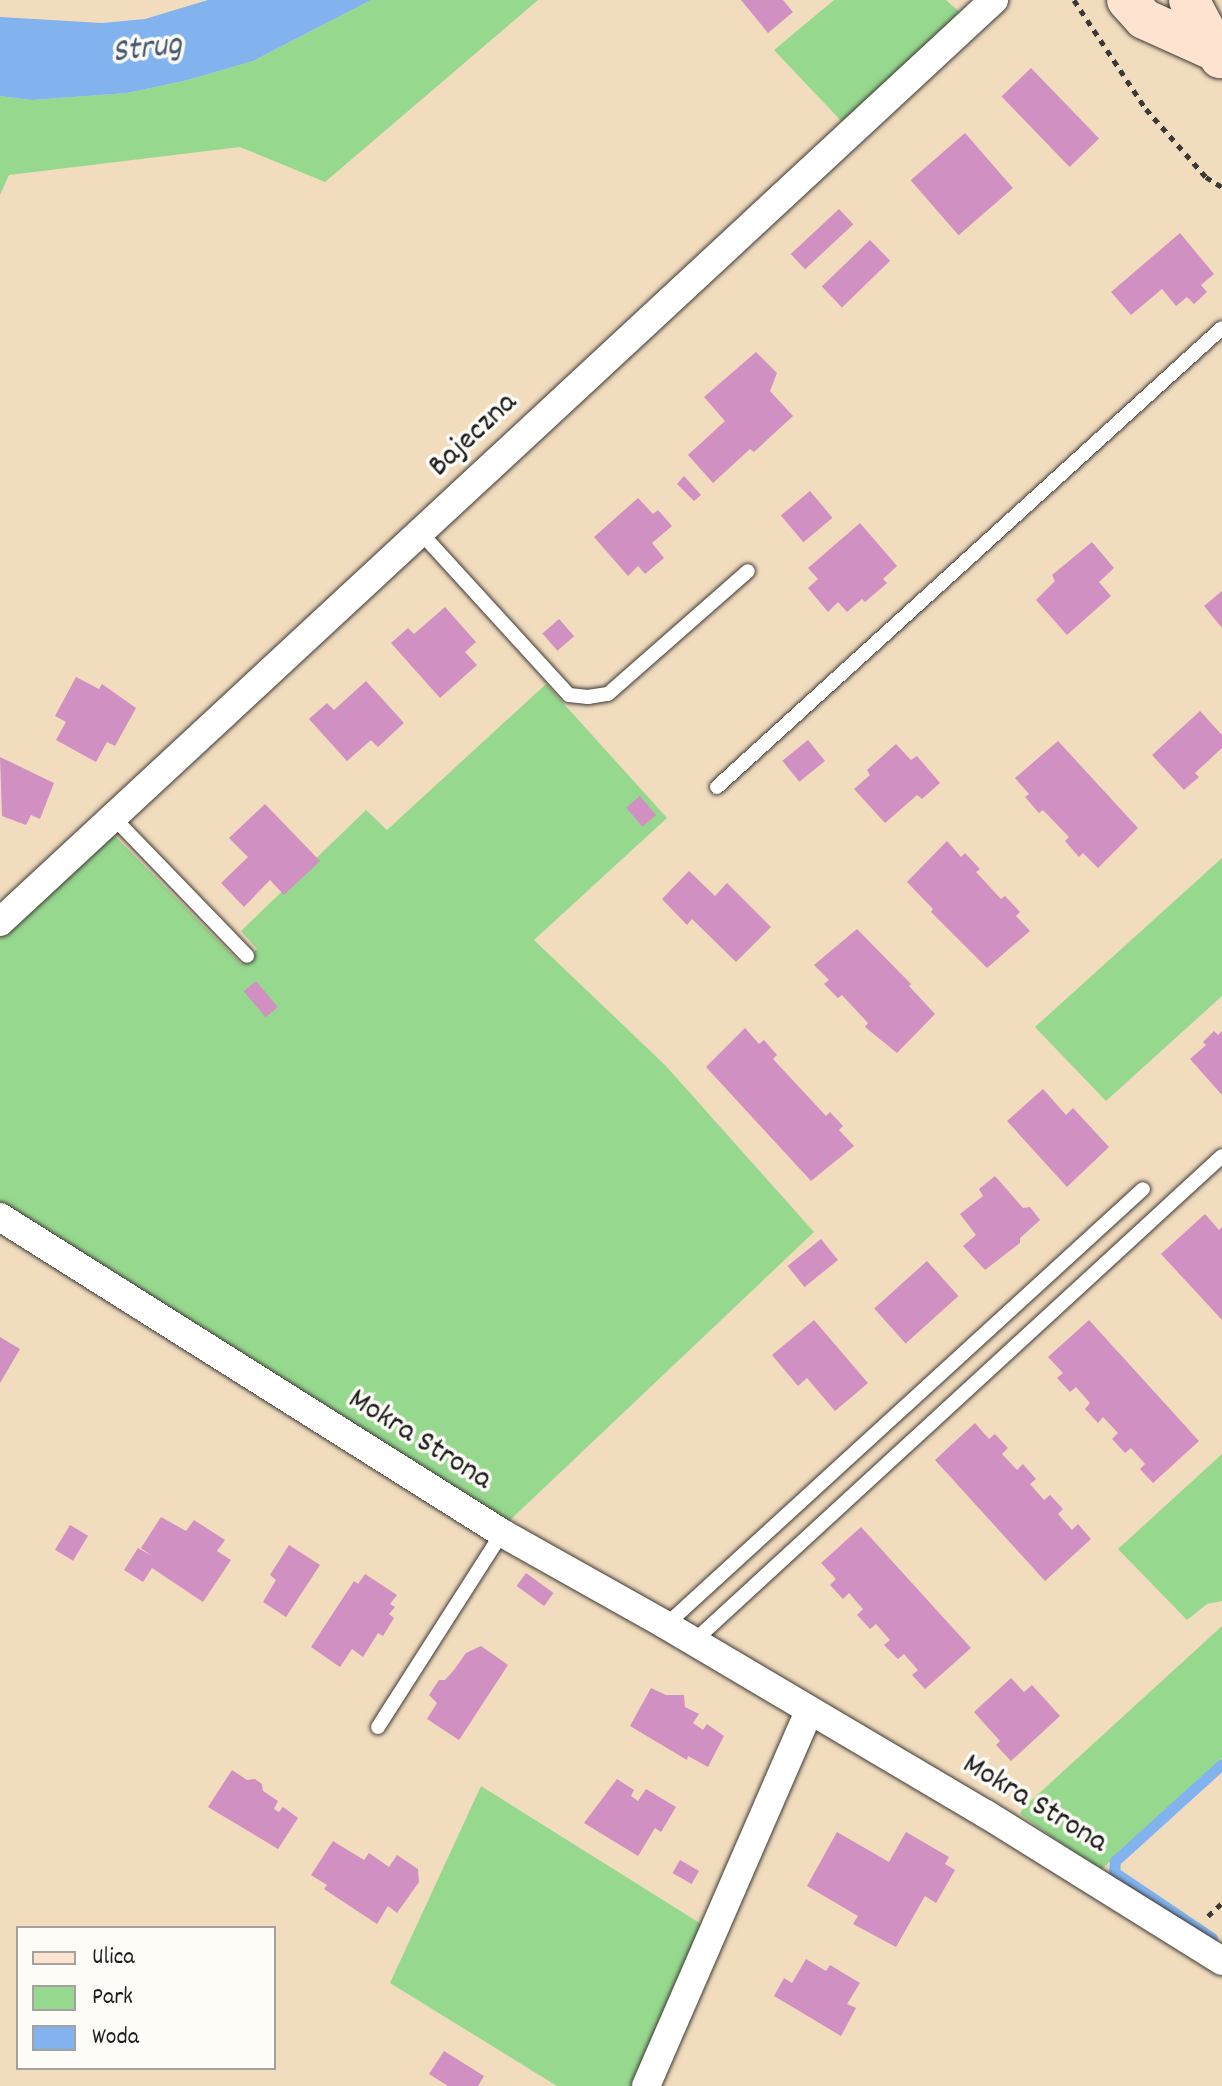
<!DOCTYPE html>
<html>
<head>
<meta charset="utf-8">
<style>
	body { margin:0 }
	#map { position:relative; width:1222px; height:2086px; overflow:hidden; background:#f2dcbe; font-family:Dekko,sans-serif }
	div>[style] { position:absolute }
	.green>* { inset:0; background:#97d88f }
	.water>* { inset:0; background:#82b3ee }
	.stream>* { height:11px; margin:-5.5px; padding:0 5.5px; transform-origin:5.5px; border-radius:5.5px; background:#82b3ee }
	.building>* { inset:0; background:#d090c2; transform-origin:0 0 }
	.path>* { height:5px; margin-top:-2.5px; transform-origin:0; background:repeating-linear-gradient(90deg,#3c3934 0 6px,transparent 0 12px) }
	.roads { filter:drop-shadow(0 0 2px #3c3934) drop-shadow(0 0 2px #3c3934) }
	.service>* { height:14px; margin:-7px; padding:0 7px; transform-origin:7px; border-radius:7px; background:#fff }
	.minor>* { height:28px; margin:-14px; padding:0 14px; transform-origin:14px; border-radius:14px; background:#fff }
	.secondary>* { height:40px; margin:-20px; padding:0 20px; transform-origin:20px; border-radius:20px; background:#fee3d1 }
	span { translate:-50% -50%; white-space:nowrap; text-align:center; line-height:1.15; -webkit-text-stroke:7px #fdfcf7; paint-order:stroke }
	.street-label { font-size:32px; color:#1c1c1c }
	.water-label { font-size:34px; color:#455870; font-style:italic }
	.legend { position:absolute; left:16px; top:1926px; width:260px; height:144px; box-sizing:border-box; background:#fdfcf7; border:2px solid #a3a29f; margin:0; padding:10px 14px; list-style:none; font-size:24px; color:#1c1c1c }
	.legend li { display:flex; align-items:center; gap:16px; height:40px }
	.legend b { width:40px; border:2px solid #a3a29f }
</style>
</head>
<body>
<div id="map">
	<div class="green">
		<div style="clip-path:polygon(371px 0,538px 0,325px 182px,240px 147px,9px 175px,0 195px,0 96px,32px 100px,127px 93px,188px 80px,253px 61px)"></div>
		<div style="clip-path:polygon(834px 0,946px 0,963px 15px,845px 125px,774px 50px)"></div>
		<div style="clip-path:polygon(546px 684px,667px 818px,534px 940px,666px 1066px,814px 1232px,508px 1522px,0 1202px,0 938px,112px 833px,241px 964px,257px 949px,241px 931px,366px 810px,387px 830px)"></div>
		<div style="clip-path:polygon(1222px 858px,1222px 996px,1106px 1101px,1035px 1027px)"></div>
		<div style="clip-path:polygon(1222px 1454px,1222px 1601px,1207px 1604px,1187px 1620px,1118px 1549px)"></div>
		<div style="clip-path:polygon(1222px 1626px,1222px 1758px,1100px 1871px,1020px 1814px,1023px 1808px)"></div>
		<div style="clip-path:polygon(481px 1786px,706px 1927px,639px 2086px,557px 2086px,390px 1983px)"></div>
	</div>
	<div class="water">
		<div style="clip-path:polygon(208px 0,371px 0,253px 61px,188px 80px,127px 93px,32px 100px,0 96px,0 17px,102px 23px,145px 19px)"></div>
	</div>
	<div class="stream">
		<div style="left:1212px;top:1938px;width:118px;rotate:-146deg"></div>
		<div style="left:1114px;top:1872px;width:11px;rotate:-85deg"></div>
		<div style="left:1115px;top:1861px;width:144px;rotate:-42.2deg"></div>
	</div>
	<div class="building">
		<div style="clip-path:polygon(741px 0,783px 0,793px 12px,768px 33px)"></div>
		<div style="left:1031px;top:68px;width:98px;height:41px;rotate:46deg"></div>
		<div style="left:965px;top:133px;width:73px;height:72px;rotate:49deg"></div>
		<div style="left:839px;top:209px;width:21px;height:66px;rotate:47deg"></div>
		<div style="clip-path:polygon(1180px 233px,1214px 274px,1201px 285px,1207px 292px,1194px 304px,1187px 297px,1176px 306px,1162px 289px,1131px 315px,1111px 292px)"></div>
		<div style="left:870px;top:240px;width:29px;height:67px;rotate:46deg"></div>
		<div style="clip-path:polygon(756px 352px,777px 373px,770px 391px,793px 416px,754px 452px,750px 449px,713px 483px,688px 455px,725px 421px,704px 397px)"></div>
		<div style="clip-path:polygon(684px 476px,701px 495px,694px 501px,677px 484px)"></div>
		<div style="left:810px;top:491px;width:35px;height:38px;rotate:50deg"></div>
		<div style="clip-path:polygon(638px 498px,653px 514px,658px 510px,672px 526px,652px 543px,664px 558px,645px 574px,638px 566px,628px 576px,594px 537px)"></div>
		<div style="clip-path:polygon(860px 523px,897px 566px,883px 579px,887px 583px,865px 602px,862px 599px,847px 612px,838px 602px,828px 612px,808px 588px,818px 579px,808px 568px)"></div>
		<div style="clip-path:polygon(1092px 542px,1114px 568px,1099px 582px,1111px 596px,1067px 635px,1036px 600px,1055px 581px,1052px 575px)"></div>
		<div style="clip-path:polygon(1222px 591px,1222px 628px,1204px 606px)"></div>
		<div style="clip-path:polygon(445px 607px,476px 642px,465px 652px,477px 665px,440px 698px,391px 643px,408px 628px,414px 634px)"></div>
		<div style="left:559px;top:619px;width:23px;height:22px;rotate:49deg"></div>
		<div style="clip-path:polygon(76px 677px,99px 689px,102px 684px,136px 708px,115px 746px,107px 742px,96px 762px,56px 740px,66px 722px,55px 716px)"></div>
		<div style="clip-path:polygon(366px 681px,404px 723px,378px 747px,371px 740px,347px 761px,309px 719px,327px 703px,334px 710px)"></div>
		<div style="clip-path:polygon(1200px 711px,1222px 735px,1222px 748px,1195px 773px,1199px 777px,1184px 790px,1152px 755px)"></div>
		<div style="left:808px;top:740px;width:27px;height:33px;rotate:51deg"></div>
		<div style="clip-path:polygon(1058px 741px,1138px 828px,1098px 868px,1083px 853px,1079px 857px,1065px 841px,1069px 837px,1043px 810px,1039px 813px,1025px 797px,1029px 794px,1015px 778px)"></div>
		<div style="clip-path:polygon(896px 744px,911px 760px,917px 756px,940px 783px,922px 799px,917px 795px,885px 823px,854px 789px,870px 775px,867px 770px)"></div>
		<div style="clip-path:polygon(0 757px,54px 783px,40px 819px,31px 815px,26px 825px,2px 816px)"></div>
		<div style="left:640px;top:796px;width:25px;height:18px;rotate:50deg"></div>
		<div style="clip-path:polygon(265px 804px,320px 861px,284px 895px,270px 880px,244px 907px,221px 883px,248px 857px,229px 838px)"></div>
		<div style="clip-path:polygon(947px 841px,961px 857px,965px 853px,980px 869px,976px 872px,1001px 899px,1005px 896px,1020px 912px,1016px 916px,1030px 931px,987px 968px,931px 912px,933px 909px,907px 882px)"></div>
		<div style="clip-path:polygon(689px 871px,715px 896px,727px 883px,771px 927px,736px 962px,692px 919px,687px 925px,662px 899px)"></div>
		<div style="clip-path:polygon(857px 929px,911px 984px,909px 986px,935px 1014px,897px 1053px,865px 1027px,868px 1023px,842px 995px,838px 998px,824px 984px,829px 980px,814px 965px)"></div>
		<div style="left:256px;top:981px;width:34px;height:16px;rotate:50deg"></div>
		<div style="clip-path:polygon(745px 1028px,759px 1044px,764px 1040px,777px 1055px,773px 1059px,826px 1116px,830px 1112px,843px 1126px,839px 1130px,854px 1146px,811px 1181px,706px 1067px)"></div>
		<div style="clip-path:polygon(1214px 1031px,1218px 1035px,1222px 1031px,1222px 1095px,1190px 1059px,1206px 1045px,1203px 1042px)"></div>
		<div style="clip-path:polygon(1043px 1089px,1066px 1115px,1073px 1108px,1109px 1147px,1067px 1187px,1007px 1121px)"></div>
		<div style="clip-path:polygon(995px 1176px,1023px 1208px,1030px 1207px,1040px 1220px,1020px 1238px,1020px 1243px,985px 1270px,963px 1246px,976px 1235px,960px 1214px,983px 1196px,979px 1189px)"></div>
		<div style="clip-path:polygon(1205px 1214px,1219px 1230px,1222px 1227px,1222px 1320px,1161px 1254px)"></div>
		<div style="left:821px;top:1239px;width:27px;height:43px;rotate:51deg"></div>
		<div style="left:927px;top:1261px;width:47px;height:71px;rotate:48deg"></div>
		<div style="clip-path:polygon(814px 1320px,868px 1383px,835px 1411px,807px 1378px,798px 1386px,772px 1355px)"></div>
		<div style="clip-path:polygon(1089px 1320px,1199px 1441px,1153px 1483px,1140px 1469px,1145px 1464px,1131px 1448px,1125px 1453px,1112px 1439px,1118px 1433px,1103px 1417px,1098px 1423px,1085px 1409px,1090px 1403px,1076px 1387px,1070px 1392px,1057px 1378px,1063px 1373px,1048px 1357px)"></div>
		<div style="clip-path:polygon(0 1337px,20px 1349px,0 1383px)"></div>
		<div style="clip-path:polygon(975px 1423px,989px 1439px,995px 1434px,1008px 1448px,1002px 1454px,1017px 1470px,1023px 1464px,1036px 1479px,1030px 1484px,1044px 1500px,1050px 1495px,1063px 1509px,1058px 1514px,1072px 1530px,1078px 1524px,1091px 1539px,1045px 1581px,935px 1460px)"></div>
		<div style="clip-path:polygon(161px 1517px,186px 1531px,194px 1520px,225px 1540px,217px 1551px,231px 1560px,203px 1602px,152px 1568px,143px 1582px,124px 1570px,138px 1548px,152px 1556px,141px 1548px)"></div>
		<div style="left:70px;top:1525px;width:21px;height:29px;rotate:31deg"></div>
		<div style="clip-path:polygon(861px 1527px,971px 1648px,925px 1689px,912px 1675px,918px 1670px,904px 1654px,898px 1659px,884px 1645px,890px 1640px,876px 1624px,870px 1629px,857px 1615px,863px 1609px,849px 1593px,843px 1599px,830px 1585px,836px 1579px,821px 1563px)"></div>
		<div style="clip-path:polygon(289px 1545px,320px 1565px,286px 1617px,263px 1602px,276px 1580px,270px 1575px)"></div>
		<div style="left:526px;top:1573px;width:34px;height:16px;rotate:36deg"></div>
		<div style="clip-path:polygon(365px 1574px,397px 1595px,390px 1604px,395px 1607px,389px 1614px,394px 1618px,383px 1636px,378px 1633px,363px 1657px,352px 1649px,340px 1667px,311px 1647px,354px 1581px,358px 1584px)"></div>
		<div style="clip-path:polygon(481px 1646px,508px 1665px,459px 1740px,427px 1719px,437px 1703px,429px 1695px,439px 1680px,445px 1680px,454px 1670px,466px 1653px)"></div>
		<div style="clip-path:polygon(1011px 1678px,1024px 1692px,1032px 1685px,1060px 1716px,1011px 1761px,996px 1745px,1000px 1741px,974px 1712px)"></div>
		<div style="clip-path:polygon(651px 1688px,666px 1695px,684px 1695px,685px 1707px,699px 1714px,693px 1723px,703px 1730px,707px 1724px,724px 1736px,708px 1767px,688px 1756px,687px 1760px,630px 1726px)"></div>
		<div style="clip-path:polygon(232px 1770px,247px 1780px,255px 1779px,262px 1784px,263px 1791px,278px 1801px,274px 1809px,279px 1812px,283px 1807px,298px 1818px,278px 1849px,208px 1807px)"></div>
		<div style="clip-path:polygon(617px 1779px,634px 1790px,631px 1796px,638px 1801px,646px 1789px,676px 1807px,661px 1832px,655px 1828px,638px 1856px,584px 1823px)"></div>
		<div style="clip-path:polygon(837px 1832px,889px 1862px,906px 1832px,949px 1857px,945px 1864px,955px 1870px,936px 1903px,925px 1896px,896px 1947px,853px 1924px,858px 1916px,807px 1886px)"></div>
		<div style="clip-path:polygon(333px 1841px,364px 1860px,369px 1853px,389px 1867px,397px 1855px,418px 1869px,419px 1882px,397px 1913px,388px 1906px,377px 1924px,324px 1889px,327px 1885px,311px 1875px)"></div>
		<div style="left:680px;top:1860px;width:22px;height:15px;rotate:30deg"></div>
		<div style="clip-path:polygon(806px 1959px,826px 1971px,830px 1965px,860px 1983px,847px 2004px,856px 2008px,841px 2036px,774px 1996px,784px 1978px,792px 1983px)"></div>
		<div style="clip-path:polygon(444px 2051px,484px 2076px,478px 2086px,448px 2086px,429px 2074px)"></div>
	</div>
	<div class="path">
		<div style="left:1074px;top:0;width:131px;rotate:56.6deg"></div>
		<div style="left:1146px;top:109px;width:91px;rotate:48.6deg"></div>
		<div style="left:1206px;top:177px;width:19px;rotate:32deg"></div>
		<div style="left:1208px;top:1916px;width:19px;rotate:-43deg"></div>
	</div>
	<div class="roads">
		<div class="service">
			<div style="left:421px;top:533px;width:219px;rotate:47.6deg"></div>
			<div style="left:569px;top:695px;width:19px;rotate:6deg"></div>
			<div style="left:588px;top:697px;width:20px;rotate:-9deg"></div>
			<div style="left:608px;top:694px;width:186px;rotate:-41.3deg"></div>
			<div style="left:717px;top:787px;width:682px;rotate:-42.27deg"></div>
			<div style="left:113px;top:817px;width:193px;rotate:46deg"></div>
			<div style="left:666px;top:1625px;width:646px;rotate:-42.43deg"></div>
			<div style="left:693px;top:1642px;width:718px;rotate:-42.57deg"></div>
			<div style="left:378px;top:1727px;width:230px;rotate:-57.4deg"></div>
		</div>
		<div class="minor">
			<div style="left:0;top:922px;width:1356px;rotate:-42.85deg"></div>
			<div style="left:0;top:1217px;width:593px;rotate:32.19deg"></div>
			<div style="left:502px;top:1533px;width:188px;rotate:29.3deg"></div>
			<div style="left:666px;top:1625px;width:372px;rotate:30.6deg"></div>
			<div style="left:986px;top:1814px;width:278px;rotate:31.9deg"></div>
			<div style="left:646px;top:2086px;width:409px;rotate:-66.5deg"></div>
		</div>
		<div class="secondary">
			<div style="left:1127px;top:0;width:25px;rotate:48deg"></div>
			<div style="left:1144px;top:19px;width:76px;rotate:24.2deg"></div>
			<div style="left:1189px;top:0;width:66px;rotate:61.9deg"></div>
		</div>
	</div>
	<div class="street-label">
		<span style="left:474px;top:436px;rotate:-43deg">Bajeczna</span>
		<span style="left:419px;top:1441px;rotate:32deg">Mokra Strona</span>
		<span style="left:1034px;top:1805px;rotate:31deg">Mokra Strona</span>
	</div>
	<div class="water-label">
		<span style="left:147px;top:50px;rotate:-7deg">Strug</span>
	</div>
	<ul class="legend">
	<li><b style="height:10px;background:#fee3d1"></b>Ulica</li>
	<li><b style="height:22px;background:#97d88f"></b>Park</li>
	<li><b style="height:22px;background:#82b3ee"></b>Woda</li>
	</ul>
</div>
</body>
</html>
